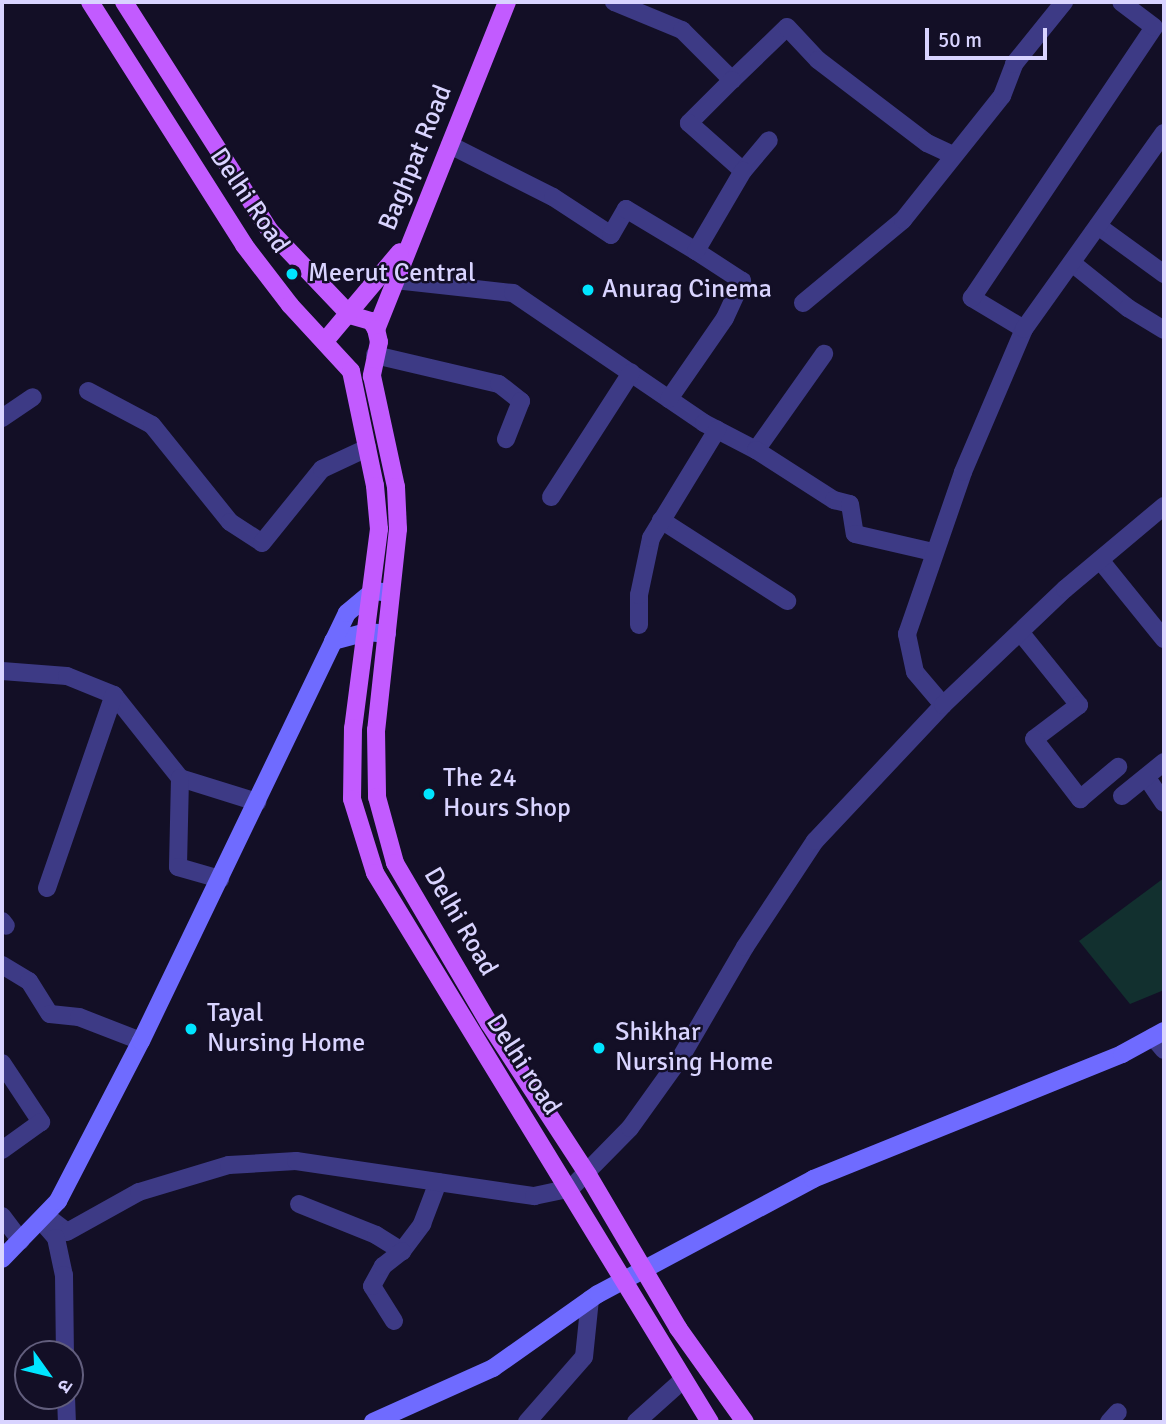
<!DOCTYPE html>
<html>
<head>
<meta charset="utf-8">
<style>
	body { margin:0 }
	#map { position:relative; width:1166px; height:1424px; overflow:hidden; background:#130f26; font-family:Signika,"Noto Sans Devanagari",sans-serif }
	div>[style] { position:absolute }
	.green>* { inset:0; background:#12302f }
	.street>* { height:18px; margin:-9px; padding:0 9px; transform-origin:9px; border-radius:9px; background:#3d3a85 }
	.secondary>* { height:18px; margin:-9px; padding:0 9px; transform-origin:9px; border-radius:9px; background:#6f6bff }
	.primary>* { height:18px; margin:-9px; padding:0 9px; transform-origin:9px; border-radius:9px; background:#c25bff }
	.dots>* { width:19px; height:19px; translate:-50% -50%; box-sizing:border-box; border:4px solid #130f26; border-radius:50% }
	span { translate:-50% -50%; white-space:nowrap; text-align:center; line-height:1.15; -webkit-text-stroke:5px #130f26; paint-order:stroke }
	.street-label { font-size:26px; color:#d9d4ff }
	.poi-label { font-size:26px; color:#d9d4ff }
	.left { translate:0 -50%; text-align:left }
	.frame { position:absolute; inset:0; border:4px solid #d9d4ff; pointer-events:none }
	.north { position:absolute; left:14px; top:1340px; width:70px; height:70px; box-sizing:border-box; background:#130f26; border:2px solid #625e7d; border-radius:50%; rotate:124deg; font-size:19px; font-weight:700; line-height:28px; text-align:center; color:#d9d4ff }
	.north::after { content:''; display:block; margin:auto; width:24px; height:32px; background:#00e5ff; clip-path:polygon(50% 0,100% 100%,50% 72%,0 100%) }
	.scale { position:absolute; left:925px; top:28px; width:122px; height:32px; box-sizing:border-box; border:4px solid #d9d4ff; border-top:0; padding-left:9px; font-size:21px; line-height:24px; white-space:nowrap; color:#d9d4ff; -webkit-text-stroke:5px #130f26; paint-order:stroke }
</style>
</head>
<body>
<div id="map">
	<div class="green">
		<div style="clip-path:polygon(1164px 878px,1164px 990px,1130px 1004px,1079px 941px)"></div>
	</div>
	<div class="street">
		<div style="left:614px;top:2px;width:74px;rotate:22.4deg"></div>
		<div style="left:682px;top:30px;width:71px;rotate:45deg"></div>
		<div style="left:732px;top:80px;width:76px;rotate:-43.9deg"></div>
		<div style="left:787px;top:27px;width:45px;rotate:46.8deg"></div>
		<div style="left:818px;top:60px;width:137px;rotate:37.3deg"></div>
		<div style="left:927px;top:143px;width:29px;rotate:25deg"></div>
		<div style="left:732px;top:80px;width:61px;rotate:135deg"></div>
		<div style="left:689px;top:123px;width:72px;rotate:41.6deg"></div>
		<div style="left:743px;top:171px;width:40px;rotate:-50deg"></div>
		<div style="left:450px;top:145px;width:115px;rotate:26.8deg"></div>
		<div style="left:553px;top:197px;width:69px;rotate:33.2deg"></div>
		<div style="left:611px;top:235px;width:30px;rotate:-60deg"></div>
		<div style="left:626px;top:209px;width:82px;rotate:31deg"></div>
		<div style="left:1098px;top:226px;width:82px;rotate:36deg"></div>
		<div style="left:1072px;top:263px;width:72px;rotate:38.8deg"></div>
		<div style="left:1128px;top:308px;width:42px;rotate:31.4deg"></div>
		<div style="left:395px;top:280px;width:119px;rotate:6.3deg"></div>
		<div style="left:513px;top:293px;width:231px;rotate:34.2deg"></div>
		<div style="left:704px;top:423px;width:59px;rotate:27.4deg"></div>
		<div style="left:756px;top:450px;width:118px;rotate:-54.7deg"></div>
		<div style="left:803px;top:303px;width:130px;rotate:-39.7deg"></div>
		<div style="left:903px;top:220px;width:159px;rotate:-51.4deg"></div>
		<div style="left:1002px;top:96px;width:34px;rotate:-69deg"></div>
		<div style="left:1014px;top:64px;width:80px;rotate:-51.1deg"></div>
		<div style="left:1024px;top:329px;width:61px;rotate:-149.2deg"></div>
		<div style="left:972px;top:298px;width:326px;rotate:-56.1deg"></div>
		<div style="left:1154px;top:27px;width:41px;rotate:-142.9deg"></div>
		<div style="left:375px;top:355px;width:127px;rotate:13.2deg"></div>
		<div style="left:499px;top:384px;width:28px;rotate:38deg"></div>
		<div style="left:521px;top:401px;width:41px;rotate:111.5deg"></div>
		<div style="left:88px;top:391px;width:72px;rotate:28deg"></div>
		<div style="left:152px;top:425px;width:124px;rotate:51.2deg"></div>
		<div style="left:230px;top:522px;width:38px;rotate:33deg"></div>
		<div style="left:262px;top:543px;width:95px;rotate:-51deg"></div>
		<div style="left:322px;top:469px;width:50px;rotate:-25deg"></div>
		<div style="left:669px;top:399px;width:98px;rotate:-55.3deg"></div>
		<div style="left:725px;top:318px;width:41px;rotate:-65.3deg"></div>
		<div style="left:742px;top:281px;width:55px;rotate:-146.9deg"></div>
		<div style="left:696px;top:251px;width:93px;rotate:-59.6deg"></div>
		<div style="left:2px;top:418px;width:37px;rotate:-34deg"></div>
		<div style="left:756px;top:450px;width:93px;rotate:32.7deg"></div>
		<div style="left:834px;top:500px;width:16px;rotate:14deg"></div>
		<div style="left:850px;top:504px;width:30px;rotate:81deg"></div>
		<div style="left:855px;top:534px;width:80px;rotate:13deg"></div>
		<div style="left:551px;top:497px;width:148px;rotate:-57.2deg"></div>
		<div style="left:661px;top:520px;width:150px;rotate:32.7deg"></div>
		<div style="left:1100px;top:560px;width:102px;rotate:51deg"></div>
		<div style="left:639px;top:625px;width:30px;rotate:-90deg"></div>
		<div style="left:639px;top:595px;width:58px;rotate:-78.1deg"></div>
		<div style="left:651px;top:538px;width:127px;rotate:-58.6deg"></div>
		<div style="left:1020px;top:632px;width:94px;rotate:51.1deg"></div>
		<div style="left:1079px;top:705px;width:56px;rotate:142.9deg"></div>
		<div style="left:1034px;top:739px;width:76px;rotate:52.5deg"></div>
		<div style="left:1080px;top:799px;width:50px;rotate:-40.1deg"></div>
		<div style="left:2px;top:671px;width:65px;rotate:4.4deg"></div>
		<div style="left:67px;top:676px;width:51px;rotate:22deg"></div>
		<div style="left:114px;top:695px;width:106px;rotate:51.5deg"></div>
		<div style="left:180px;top:778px;width:81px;rotate:17.3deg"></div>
		<div style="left:943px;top:705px;width:43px;rotate:-130.3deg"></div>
		<div style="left:915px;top:672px;width:39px;rotate:-102deg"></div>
		<div style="left:907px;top:634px;width:171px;rotate:-70.9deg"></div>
		<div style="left:963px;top:472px;width:155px;rotate:-66.9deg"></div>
		<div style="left:1024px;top:329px;width:241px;rotate:-54.5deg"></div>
		<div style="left:180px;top:778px;width:89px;rotate:91.3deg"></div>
		<div style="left:178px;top:867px;width:44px;rotate:15.9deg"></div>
		<div style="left:1147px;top:778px;width:30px;rotate:56deg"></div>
		<div style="left:1122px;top:796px;width:54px;rotate:-39deg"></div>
		<div style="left:47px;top:888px;width:204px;rotate:-70.9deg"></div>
		<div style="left:2px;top:921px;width:6px;rotate:51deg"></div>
		<div style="left:2px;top:965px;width:31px;rotate:31deg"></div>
		<div style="left:29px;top:981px;width:39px;rotate:58deg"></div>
		<div style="left:50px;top:1014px;width:29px;rotate:6deg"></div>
		<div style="left:79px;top:1017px;width:66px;rotate:21.2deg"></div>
		<div style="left:1153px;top:1037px;width:17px;rotate:50deg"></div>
		<div style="left:2px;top:1063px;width:71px;rotate:56.5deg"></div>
		<div style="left:41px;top:1122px;width:48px;rotate:144.3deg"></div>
		<div style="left:299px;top:1204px;width:83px;rotate:21.9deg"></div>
		<div style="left:376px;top:1235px;width:31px;rotate:32deg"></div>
		<div style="left:402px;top:1251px;width:34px;rotate:-53deg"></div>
		<div style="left:422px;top:1224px;width:45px;rotate:-69.1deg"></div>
		<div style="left:2px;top:1216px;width:31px;rotate:53deg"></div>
		<div style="left:46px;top:1216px;width:26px;rotate:37deg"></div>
		<div style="left:67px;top:1232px;width:82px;rotate:-29.1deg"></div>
		<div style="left:139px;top:1192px;width:94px;rotate:-16.7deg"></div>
		<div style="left:229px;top:1165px;width:67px;rotate:-3.4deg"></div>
		<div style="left:296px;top:1161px;width:241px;rotate:8.4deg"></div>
		<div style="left:534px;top:1196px;width:38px;rotate:-12deg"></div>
		<div style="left:571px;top:1188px;width:84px;rotate:-45.5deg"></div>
		<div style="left:630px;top:1128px;width:87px;rotate:-54.3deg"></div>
		<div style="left:681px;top:1057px;width:127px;rotate:-59.8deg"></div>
		<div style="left:745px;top:947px;width:127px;rotate:-56.6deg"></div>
		<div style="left:815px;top:841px;width:187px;rotate:-46.7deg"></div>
		<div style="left:943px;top:705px;width:168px;rotate:-43.6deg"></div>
		<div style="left:1065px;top:589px;width:129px;rotate:-40deg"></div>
		<div style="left:44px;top:1224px;width:18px;rotate:49deg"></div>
		<div style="left:56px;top:1238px;width:38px;rotate:78deg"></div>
		<div style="left:64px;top:1275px;width:79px;rotate:89.3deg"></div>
		<div style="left:394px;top:1321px;width:41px;rotate:-122.2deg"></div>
		<div style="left:372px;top:1286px;width:23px;rotate:-61deg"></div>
		<div style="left:383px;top:1266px;width:24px;rotate:-38deg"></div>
		<div style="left:66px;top:1396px;width:26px;rotate:88deg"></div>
		<div style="left:527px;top:1422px;width:86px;rotate:-48.8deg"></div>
		<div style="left:584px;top:1357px;width:58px;rotate:-84.1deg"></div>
		<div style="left:636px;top:1422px;width:64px;rotate:-41.9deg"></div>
		<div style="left:1109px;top:1422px;width:13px;rotate:-48deg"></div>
	</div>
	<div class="secondary">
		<div style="left:333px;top:641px;width:34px;rotate:-15deg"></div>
		<div style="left:366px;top:632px;width:21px;rotate:5deg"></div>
		<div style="left:2px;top:1259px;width:81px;rotate:-46deg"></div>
		<div style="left:58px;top:1201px;width:180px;rotate:-62.6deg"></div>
		<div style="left:141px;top:1041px;width:475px;rotate:-64.3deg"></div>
		<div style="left:347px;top:613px;width:34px;rotate:-40deg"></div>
		<div style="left:373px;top:591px;width:10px;rotate:6deg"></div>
		<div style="left:373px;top:1422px;width:132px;rotate:-24.2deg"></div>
		<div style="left:493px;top:1368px;width:128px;rotate:-35.2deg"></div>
		<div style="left:598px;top:1294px;width:244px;rotate:-28.1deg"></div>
		<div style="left:813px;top:1179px;width:333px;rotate:-22deg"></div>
		<div style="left:1122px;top:1054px;width:48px;rotate:-28.7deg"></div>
	</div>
	<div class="primary">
		<div style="left:90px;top:2px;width:288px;rotate:57.6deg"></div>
		<div style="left:244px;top:245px;width:76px;rotate:52.5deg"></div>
		<div style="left:290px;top:305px;width:90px;rotate:47.3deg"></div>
		<div style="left:351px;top:371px;width:117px;rotate:78.2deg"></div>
		<div style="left:375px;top:486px;width:43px;rotate:84.7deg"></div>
		<div style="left:379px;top:529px;width:201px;rotate:97.4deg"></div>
		<div style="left:353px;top:728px;width:71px;rotate:90.8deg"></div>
		<div style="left:352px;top:799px;width:77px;rotate:72.7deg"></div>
		<div style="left:375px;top:873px;width:643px;rotate:58.61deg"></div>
		<div style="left:124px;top:2px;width:272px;rotate:57.5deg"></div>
		<div style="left:270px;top:231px;width:116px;rotate:46.4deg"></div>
		<div style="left:350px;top:315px;width:22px;rotate:16deg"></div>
		<div style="left:371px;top:321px;width:9px;rotate:58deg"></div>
		<div style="left:507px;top:2px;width:352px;rotate:111.8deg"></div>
		<div style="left:376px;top:329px;width:13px;rotate:77deg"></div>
		<div style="left:379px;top:342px;width:35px;rotate:102deg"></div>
		<div style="left:372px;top:376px;width:114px;rotate:77.8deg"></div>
		<div style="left:396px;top:487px;width:42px;rotate:87.3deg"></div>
		<div style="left:398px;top:529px;width:202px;rotate:96.2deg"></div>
		<div style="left:376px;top:730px;width:67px;rotate:89.1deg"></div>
		<div style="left:377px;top:797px;width:68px;rotate:74.7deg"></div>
		<div style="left:395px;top:863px;width:186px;rotate:59.6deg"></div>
		<div style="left:489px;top:1023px;width:181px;rotate:56.9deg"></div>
		<div style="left:588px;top:1175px;width:178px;rotate:59.5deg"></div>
		<div style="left:678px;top:1328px;width:115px;rotate:54.5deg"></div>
		<div style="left:325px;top:341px;width:116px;rotate:-49.9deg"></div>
	</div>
	<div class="dots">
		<div style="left:292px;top:274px;background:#00e5ff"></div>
		<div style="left:588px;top:290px;background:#00e5ff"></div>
		<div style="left:429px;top:794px;background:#00e5ff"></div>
		<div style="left:191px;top:1029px;background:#00e5ff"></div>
		<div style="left:599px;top:1048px;background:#00e5ff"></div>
	</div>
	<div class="street-label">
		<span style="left:416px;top:158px;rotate:-68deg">Baghpat Road</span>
		<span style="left:249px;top:201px;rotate:56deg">Delhi Road</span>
		<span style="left:460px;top:922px;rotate:60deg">Delhi Road</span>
		<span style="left:523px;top:1065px;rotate:57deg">Delhi road</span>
	</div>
	<div class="poi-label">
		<span class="left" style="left:308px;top:274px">Meerut Central</span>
		<span class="left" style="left:602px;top:290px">Anurag Cinema</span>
		<span class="left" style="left:443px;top:794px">The 24<br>Hours Shop</span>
		<span class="left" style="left:207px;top:1029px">Tayal<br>Nursing Home</span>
		<span class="left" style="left:615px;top:1048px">Shikhar<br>Nursing Home</span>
	</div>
	<div class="frame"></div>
	<div class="north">उ</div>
	<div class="scale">50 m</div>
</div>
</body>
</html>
